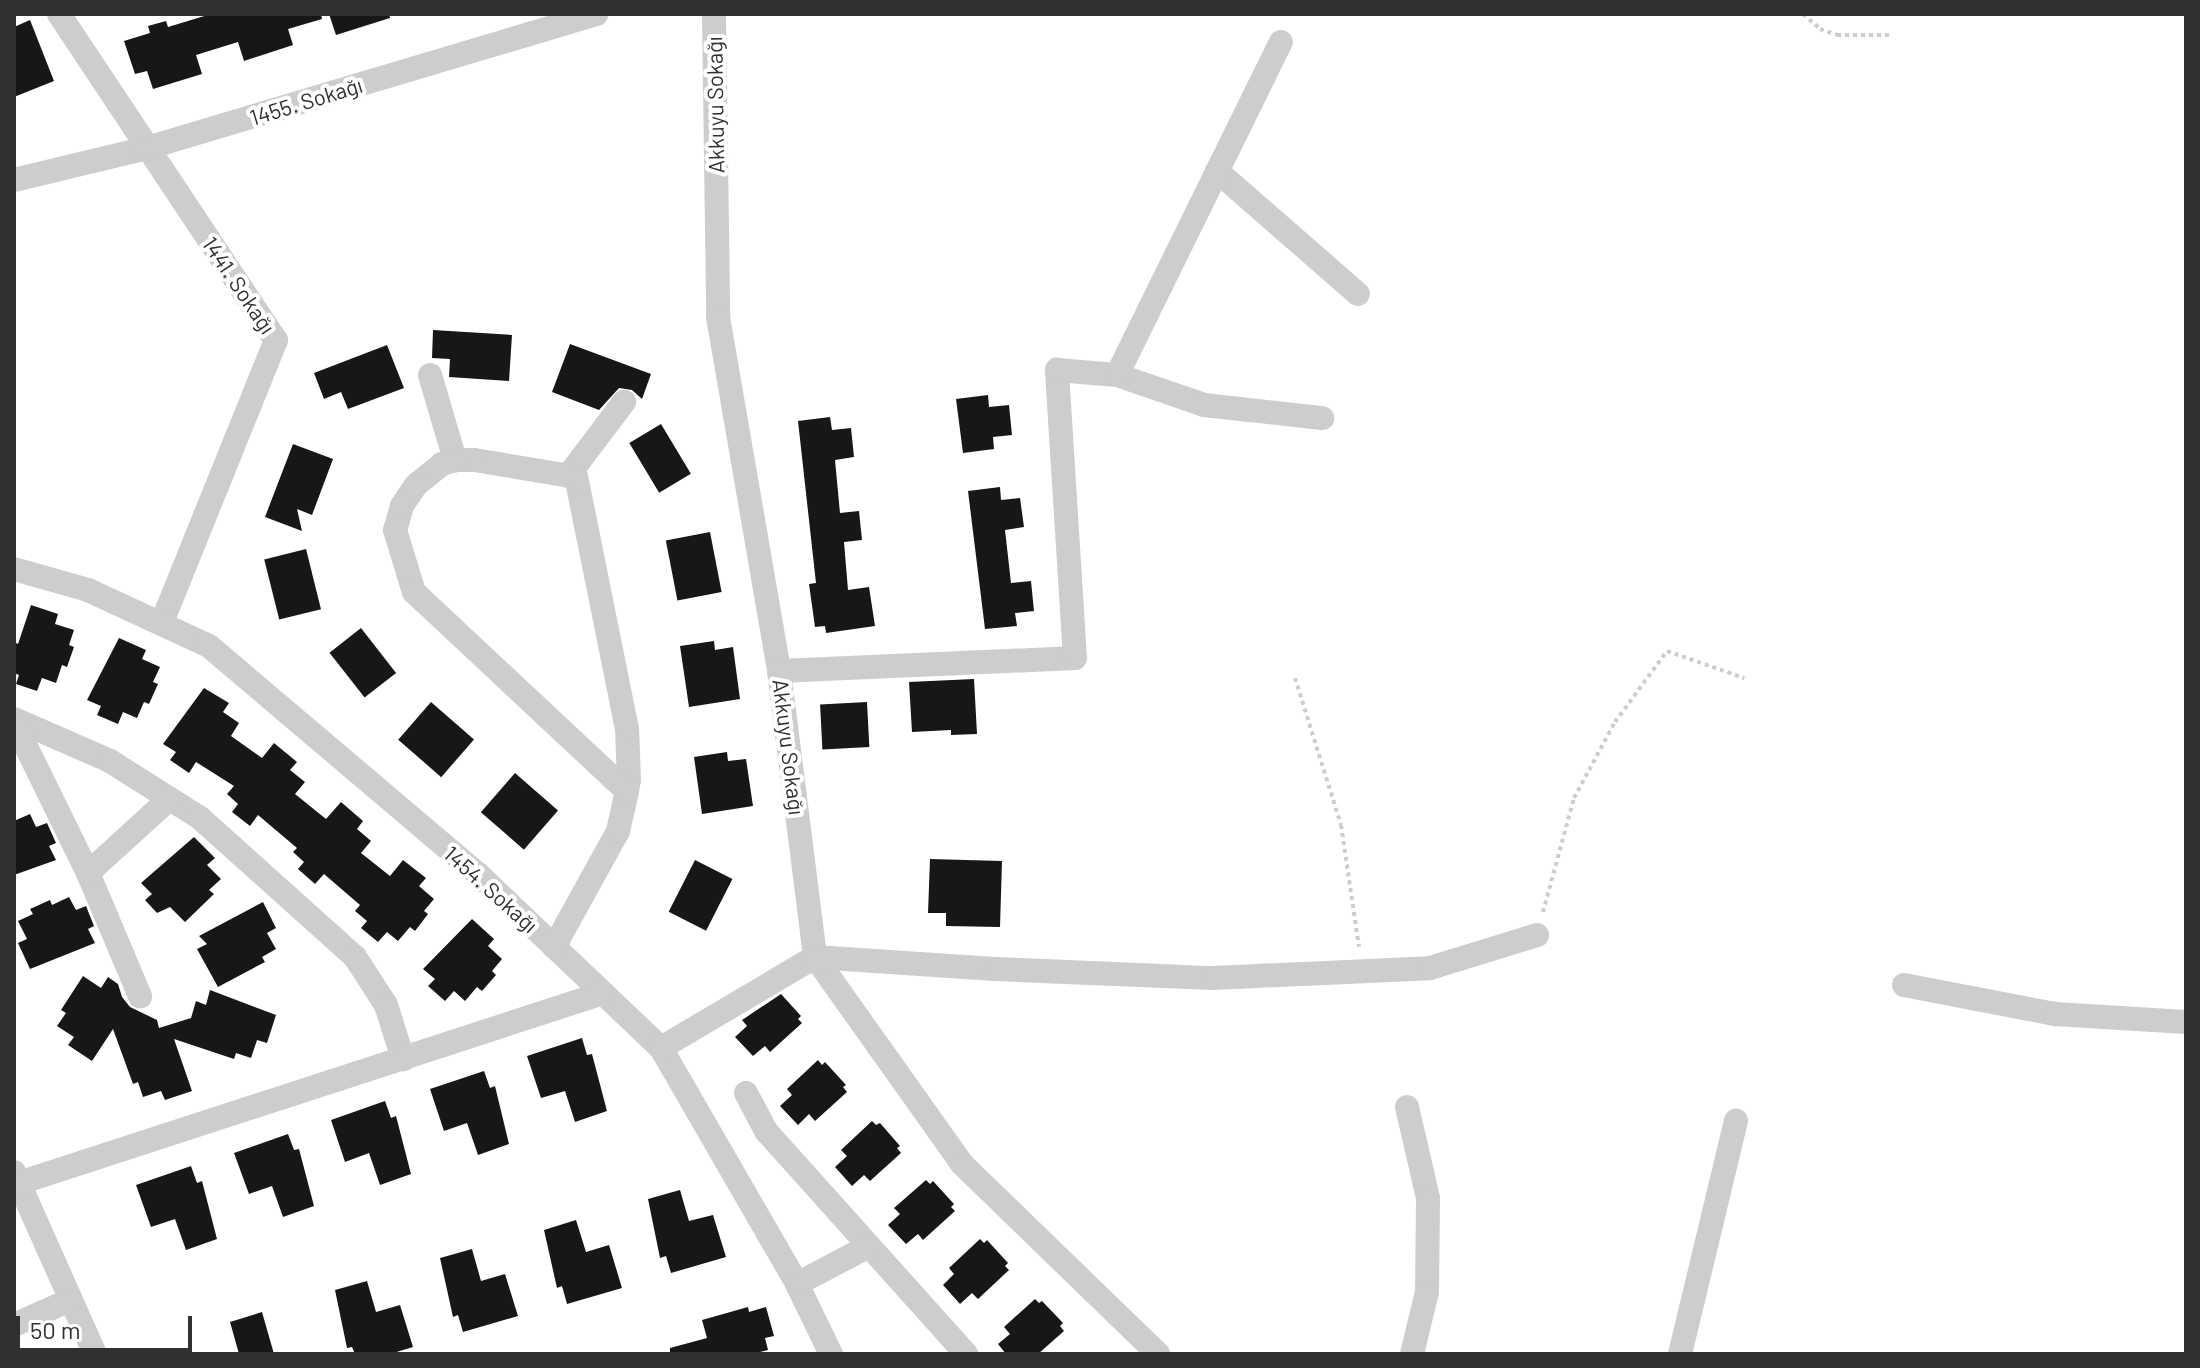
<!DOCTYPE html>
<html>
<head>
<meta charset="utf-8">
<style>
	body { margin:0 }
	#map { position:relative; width:2200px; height:1368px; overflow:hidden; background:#fff; font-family:Barlow,sans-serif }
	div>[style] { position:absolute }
	.building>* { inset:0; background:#171717; transform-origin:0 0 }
	.path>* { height:4px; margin-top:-2px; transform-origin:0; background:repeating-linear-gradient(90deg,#cdcdcd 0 4px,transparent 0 8px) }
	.minor>* { height:24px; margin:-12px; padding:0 12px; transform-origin:12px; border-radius:12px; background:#cdcdcd }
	span { translate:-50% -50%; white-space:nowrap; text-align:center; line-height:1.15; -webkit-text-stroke:8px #fff; paint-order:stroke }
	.street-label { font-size:22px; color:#303030 }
	.frame { position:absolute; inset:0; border:16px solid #303030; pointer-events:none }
	.scale { position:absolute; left:16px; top:1316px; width:176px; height:36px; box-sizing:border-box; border:4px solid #303030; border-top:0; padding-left:10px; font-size:24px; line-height:28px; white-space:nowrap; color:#303030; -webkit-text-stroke:6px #fff; paint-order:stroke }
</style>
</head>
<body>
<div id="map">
	<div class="building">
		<div style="clip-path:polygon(211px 14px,321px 14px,322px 19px,288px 29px,293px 45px,244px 61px,238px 42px,196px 55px,202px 74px,153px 89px,147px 71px,135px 74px,124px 41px,150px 33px,148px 26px,166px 21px,168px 27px)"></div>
		<div style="clip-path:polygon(329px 14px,389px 14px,390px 18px,336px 35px)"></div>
		<div style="clip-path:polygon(30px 20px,54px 81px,14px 97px,14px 27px)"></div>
		<div style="clip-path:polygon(433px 330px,512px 335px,509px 381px,449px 377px,450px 359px,432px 358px)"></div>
		<div style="clip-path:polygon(570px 344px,651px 374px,642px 399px,632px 390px,619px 388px,599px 410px,552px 392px)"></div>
		<div style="clip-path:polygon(387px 345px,404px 388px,348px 409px,341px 392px,324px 399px,314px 373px)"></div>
		<div style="clip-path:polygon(988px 395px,989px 407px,1009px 405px,1012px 435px,993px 437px,994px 449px,963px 453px,956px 399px)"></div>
		<div style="clip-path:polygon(830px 417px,832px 430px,851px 428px,854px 457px,835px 460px,840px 513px,859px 511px,862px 540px,844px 542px,848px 590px,869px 587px,875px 626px,826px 633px,825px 626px,815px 627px,809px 584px,816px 583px,798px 421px)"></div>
		<div style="left:661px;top:424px;width:58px;height:37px;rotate:59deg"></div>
		<div style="clip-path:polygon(293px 444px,333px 459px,312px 515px,297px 509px,302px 531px,265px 517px)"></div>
		<div style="clip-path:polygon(1000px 487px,1001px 500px,1020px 498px,1024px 527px,1005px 530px,1011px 583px,1031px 581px,1034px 611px,1015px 613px,1017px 626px,985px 629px,968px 491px)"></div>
		<div style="left:710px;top:532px;width:61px;height:45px;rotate:79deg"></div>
		<div style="left:306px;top:549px;width:62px;height:43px;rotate:76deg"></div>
		<div style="clip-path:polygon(31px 605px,58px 614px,55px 624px,74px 630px,69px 645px,74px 647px,67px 667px,62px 665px,56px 683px,42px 678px,37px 691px,16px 684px,19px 675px,14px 673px,14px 642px,18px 644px)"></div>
		<div style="left:361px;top:628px;width:57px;height:40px;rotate:52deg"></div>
		<div style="clip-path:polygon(119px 638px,146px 650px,142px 659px,160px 667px,153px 682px,158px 684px,149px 704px,144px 702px,137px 718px,123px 712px,118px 724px,97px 715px,101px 706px,87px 700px)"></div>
		<div style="clip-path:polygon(714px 641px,715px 650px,733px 647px,740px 699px,689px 707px,680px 646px)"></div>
		<div style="clip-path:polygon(974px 679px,977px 734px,951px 735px,951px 730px,912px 732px,909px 682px)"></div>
		<div style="clip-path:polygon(204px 688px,229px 703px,223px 712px,239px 723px,231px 736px,262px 758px,274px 743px,297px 762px,290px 770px,305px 782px,295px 794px,326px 819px,341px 802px,363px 821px,357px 829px,371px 841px,361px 853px,390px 876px,403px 860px,426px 878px,419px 886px,434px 899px,424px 911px,428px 914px,415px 931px,410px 927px,398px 941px,387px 932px,378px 942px,361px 928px,367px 921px,355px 911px,360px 905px,324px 874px,315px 884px,298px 869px,304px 862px,293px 852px,297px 848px,258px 815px,250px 826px,232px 812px,238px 804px,227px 794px,234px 786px,196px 762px,189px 773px,170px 760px,176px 752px,163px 744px)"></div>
		<div style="left:431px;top:702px;width:57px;height:50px;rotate:41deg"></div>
		<div style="left:867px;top:702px;width:45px;height:47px;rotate:87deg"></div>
		<div style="clip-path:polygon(727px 752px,728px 761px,746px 759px,753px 806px,702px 814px,694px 757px)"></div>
		<div style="left:515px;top:773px;width:57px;height:52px;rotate:41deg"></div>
		<div style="clip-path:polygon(30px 814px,36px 827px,47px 823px,56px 843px,49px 846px,56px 860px,14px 875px,14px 821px)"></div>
		<div style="clip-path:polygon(194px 837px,215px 858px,207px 865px,221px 879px,209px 890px,214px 894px,185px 922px,170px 907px,157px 913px,145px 900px,152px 894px,141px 883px)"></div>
		<div style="clip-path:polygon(930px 859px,1002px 861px,1000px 927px,946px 926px,946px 913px,928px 913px)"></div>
		<div style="left:695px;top:860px;width:42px;height:58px;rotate:27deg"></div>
		<div style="clip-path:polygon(69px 897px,76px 910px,86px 906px,94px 926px,88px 929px,95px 943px,30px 969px,18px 943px,27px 939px,18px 921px,33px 914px,30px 909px,50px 900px,52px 905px)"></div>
		<div style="clip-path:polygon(263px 902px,276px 928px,267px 933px,276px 949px,262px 957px,265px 962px,218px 987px,197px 949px,207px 944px,199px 936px)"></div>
		<div style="clip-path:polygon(472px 919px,494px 939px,488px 946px,502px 959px,492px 971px,496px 975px,482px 991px,477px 987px,465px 1001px,454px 991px,445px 1001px,428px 986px,435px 979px,423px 969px)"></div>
		<div style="clip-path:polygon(83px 976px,101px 988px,108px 977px,118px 984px,122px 997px,130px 1007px,157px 1020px,159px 1028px,191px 1018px,196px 1001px,206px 1005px,210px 990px,276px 1015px,267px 1043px,257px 1040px,251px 1058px,236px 1053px,234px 1059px,174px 1039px,192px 1091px,165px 1100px,161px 1091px,143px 1097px,138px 1082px,133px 1084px,113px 1029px,92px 1061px,68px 1045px,74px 1037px,57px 1026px,66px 1013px,61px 1010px)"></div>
		<div style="clip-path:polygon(781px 994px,801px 1016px,798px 1019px,802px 1023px,770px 1052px,765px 1046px,753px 1056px,735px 1037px,747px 1026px,742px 1020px)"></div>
		<div style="clip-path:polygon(582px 1038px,587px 1055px,592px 1054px,607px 1111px,575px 1122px,565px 1091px,541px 1098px,527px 1056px)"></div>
		<div style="clip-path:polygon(818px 1060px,822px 1065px,825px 1062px,846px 1085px,843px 1087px,847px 1092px,815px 1121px,809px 1114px,798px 1125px,780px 1106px,792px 1095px,787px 1089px)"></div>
		<div style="clip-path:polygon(484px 1071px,490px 1088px,495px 1086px,509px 1144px,478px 1155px,467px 1123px,444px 1131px,430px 1089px)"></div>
		<div style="clip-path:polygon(385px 1101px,391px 1118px,396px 1116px,411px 1174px,380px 1185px,369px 1153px,345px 1162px,331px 1120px)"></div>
		<div style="clip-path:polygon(872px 1121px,876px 1125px,880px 1123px,900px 1146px,897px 1148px,901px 1153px,870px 1181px,864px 1175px,852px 1186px,835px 1167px,847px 1156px,841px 1150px)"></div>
		<div style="clip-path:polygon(288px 1134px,294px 1150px,299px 1149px,314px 1206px,283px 1217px,272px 1186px,249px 1194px,234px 1153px)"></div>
		<div style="clip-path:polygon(191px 1166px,197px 1183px,202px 1181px,217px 1239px,186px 1250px,175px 1219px,151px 1227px,136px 1185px)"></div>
		<div style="clip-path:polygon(926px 1180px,930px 1184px,933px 1181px,954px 1204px,951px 1207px,955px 1211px,923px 1240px,918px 1234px,906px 1244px,888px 1225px,900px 1214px,894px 1208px)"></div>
		<div style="clip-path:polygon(680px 1190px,689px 1221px,713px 1215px,726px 1257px,671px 1273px,666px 1256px,660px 1258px,648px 1199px)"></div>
		<div style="clip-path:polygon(576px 1220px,586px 1252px,609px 1245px,622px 1288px,567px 1304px,562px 1286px,557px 1288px,544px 1230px)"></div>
		<div style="clip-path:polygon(980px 1239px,984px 1243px,987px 1240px,1008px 1263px,1005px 1266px,1009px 1270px,978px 1299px,972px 1293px,960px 1304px,943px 1285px,954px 1274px,949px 1268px)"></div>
		<div style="clip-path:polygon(472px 1249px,481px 1281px,505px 1274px,518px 1316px,463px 1332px,458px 1315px,453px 1317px,440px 1258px)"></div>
		<div style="clip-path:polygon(367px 1281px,376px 1312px,400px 1305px,413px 1347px,390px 1354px,355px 1354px,352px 1347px,347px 1348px,335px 1290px)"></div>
		<div style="clip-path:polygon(1035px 1299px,1039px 1303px,1042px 1301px,1063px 1323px,1060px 1326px,1064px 1331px,1038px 1354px,1006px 1354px,998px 1344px,1010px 1334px,1004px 1327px)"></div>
		<div style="clip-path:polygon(748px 1307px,749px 1312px,766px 1307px,774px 1336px,765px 1338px,768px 1350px,752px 1354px,670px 1354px,670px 1348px,707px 1338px,702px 1320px)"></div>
		<div style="clip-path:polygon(262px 1312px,274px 1354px,239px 1354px,230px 1322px)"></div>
	</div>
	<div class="path">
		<div style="left:1803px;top:14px;width:23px;rotate:41deg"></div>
		<div style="left:1820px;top:29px;width:18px;rotate:19deg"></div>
		<div style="left:1837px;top:35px;width:54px"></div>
		<div style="left:1295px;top:678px;width:154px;rotate:72.6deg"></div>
		<div style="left:1341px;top:825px;width:123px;rotate:81.6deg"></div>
		<div style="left:1543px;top:912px;width:118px;rotate:-74.8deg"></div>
		<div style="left:1574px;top:798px;width:86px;rotate:-61.7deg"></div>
		<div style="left:1615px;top:722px;width:88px;rotate:-53.8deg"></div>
		<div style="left:1667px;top:651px;width:82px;rotate:19.3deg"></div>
	</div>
	<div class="minor">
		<div style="left:59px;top:14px;width:392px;rotate:56.4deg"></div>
		<div style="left:276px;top:340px;width:306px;rotate:112deg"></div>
		<div style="left:714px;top:14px;width:303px;rotate:89.2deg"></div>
		<div style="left:718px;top:317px;width:359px;rotate:80.2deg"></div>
		<div style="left:779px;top:671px;width:288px;rotate:82.8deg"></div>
		<div style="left:815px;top:957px;width:254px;rotate:54.6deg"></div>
		<div style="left:962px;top:1164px;width:273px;rotate:44.1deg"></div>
		<div style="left:1217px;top:171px;width:187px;rotate:41.1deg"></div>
		<div style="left:14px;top:180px;width:137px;rotate:-13.5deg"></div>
		<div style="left:147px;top:148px;width:469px;rotate:-16.6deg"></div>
		<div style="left:430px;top:375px;width:89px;rotate:73.6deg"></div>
		<div style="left:1117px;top:375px;width:92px;rotate:19deg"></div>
		<div style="left:1204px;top:405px;width:119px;rotate:6.3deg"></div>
		<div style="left:568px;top:476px;width:93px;rotate:-52.9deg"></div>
		<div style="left:14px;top:569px;width:77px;rotate:15.8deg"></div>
		<div style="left:88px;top:590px;width:133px;rotate:24.8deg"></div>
		<div style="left:209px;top:646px;width:353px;rotate:40.3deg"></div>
		<div style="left:478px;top:874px;width:253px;rotate:43.6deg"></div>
		<div style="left:661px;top:1048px;width:272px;rotate:60deg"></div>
		<div style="left:797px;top:1284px;width:78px;rotate:64.1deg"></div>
		<div style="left:779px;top:671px;width:296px;rotate:-2.5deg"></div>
		<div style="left:1075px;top:658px;width:289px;rotate:-93.6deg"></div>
		<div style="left:1057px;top:370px;width:60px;rotate:4.8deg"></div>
		<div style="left:1117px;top:375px;width:371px;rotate:-63.8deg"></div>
		<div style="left:14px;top:719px;width:105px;rotate:23.6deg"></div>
		<div style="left:110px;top:761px;width:107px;rotate:32.3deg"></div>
		<div style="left:200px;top:818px;width:208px;rotate:41.9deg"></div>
		<div style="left:355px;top:957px;width:57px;rotate:57.1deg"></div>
		<div style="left:386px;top:1005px;width:57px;rotate:72.5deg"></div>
		<div style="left:14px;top:722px;width:168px;rotate:63.9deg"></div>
		<div style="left:88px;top:873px;width:134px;rotate:67.1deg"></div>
		<div style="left:88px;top:873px;width:110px;rotate:-42.4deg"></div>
		<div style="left:554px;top:947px;width:132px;rotate:-61.1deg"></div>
		<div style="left:618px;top:831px;width:41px;rotate:-77.3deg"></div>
		<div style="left:627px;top:791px;width:11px;rotate:-80deg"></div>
		<div style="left:629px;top:780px;width:51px;rotate:-92.2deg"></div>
		<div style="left:627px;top:729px;width:257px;rotate:-101.4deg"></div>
		<div style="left:576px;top:477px;width:103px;rotate:-170.5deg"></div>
		<div style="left:474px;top:460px;width:19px;rotate:180deg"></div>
		<div style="left:455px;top:460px;width:14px;rotate:163deg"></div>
		<div style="left:442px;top:464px;width:33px;rotate:141deg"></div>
		<div style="left:416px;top:485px;width:25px;rotate:124deg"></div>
		<div style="left:402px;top:506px;width:25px;rotate:106deg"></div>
		<div style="left:395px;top:530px;width:65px;rotate:73deg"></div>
		<div style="left:414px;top:592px;width:291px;rotate:43.1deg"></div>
		<div style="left:1904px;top:985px;width:154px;rotate:10.9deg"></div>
		<div style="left:2055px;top:1014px;width:131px;rotate:3.5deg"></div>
		<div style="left:661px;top:1048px;width:179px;rotate:-30.6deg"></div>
		<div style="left:815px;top:957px;width:180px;rotate:3.8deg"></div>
		<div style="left:995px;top:969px;width:218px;rotate:2.4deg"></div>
		<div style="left:1213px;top:978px;width:217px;rotate:-2.6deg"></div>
		<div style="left:1430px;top:968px;width:112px;rotate:-17.1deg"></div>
		<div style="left:746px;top:1093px;width:43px;rotate:62.2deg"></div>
		<div style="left:766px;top:1131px;width:300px;rotate:48.1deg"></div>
		<div style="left:1407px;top:1107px;width:93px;rotate:77deg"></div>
		<div style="left:1428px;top:1198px;width:94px;rotate:90.6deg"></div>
		<div style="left:1427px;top:1292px;width:64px;rotate:103.6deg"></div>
		<div style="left:14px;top:1172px;width:199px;rotate:66deg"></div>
		<div style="left:19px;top:1183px;width:614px;rotate:-18.02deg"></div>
		<div style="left:797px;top:1284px;width:81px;rotate:-27.8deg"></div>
		<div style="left:14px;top:1325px;width:61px;rotate:-24.1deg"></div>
		<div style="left:1680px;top:1354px;width:240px;rotate:-76.5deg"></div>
	</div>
	<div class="street-label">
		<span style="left:306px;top:101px;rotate:-17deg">1455. Sokağı</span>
		<span style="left:715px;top:105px;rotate:-91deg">Akkuyu Sokağı</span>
		<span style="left:239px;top:285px;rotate:56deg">1441. Sokağı</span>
		<span style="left:789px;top:747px;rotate:83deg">Akkuyu Sokağı</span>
		<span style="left:491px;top:889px;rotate:42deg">1454. Sokağı</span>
	</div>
	<div class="frame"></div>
	<div class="scale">50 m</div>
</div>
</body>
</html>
